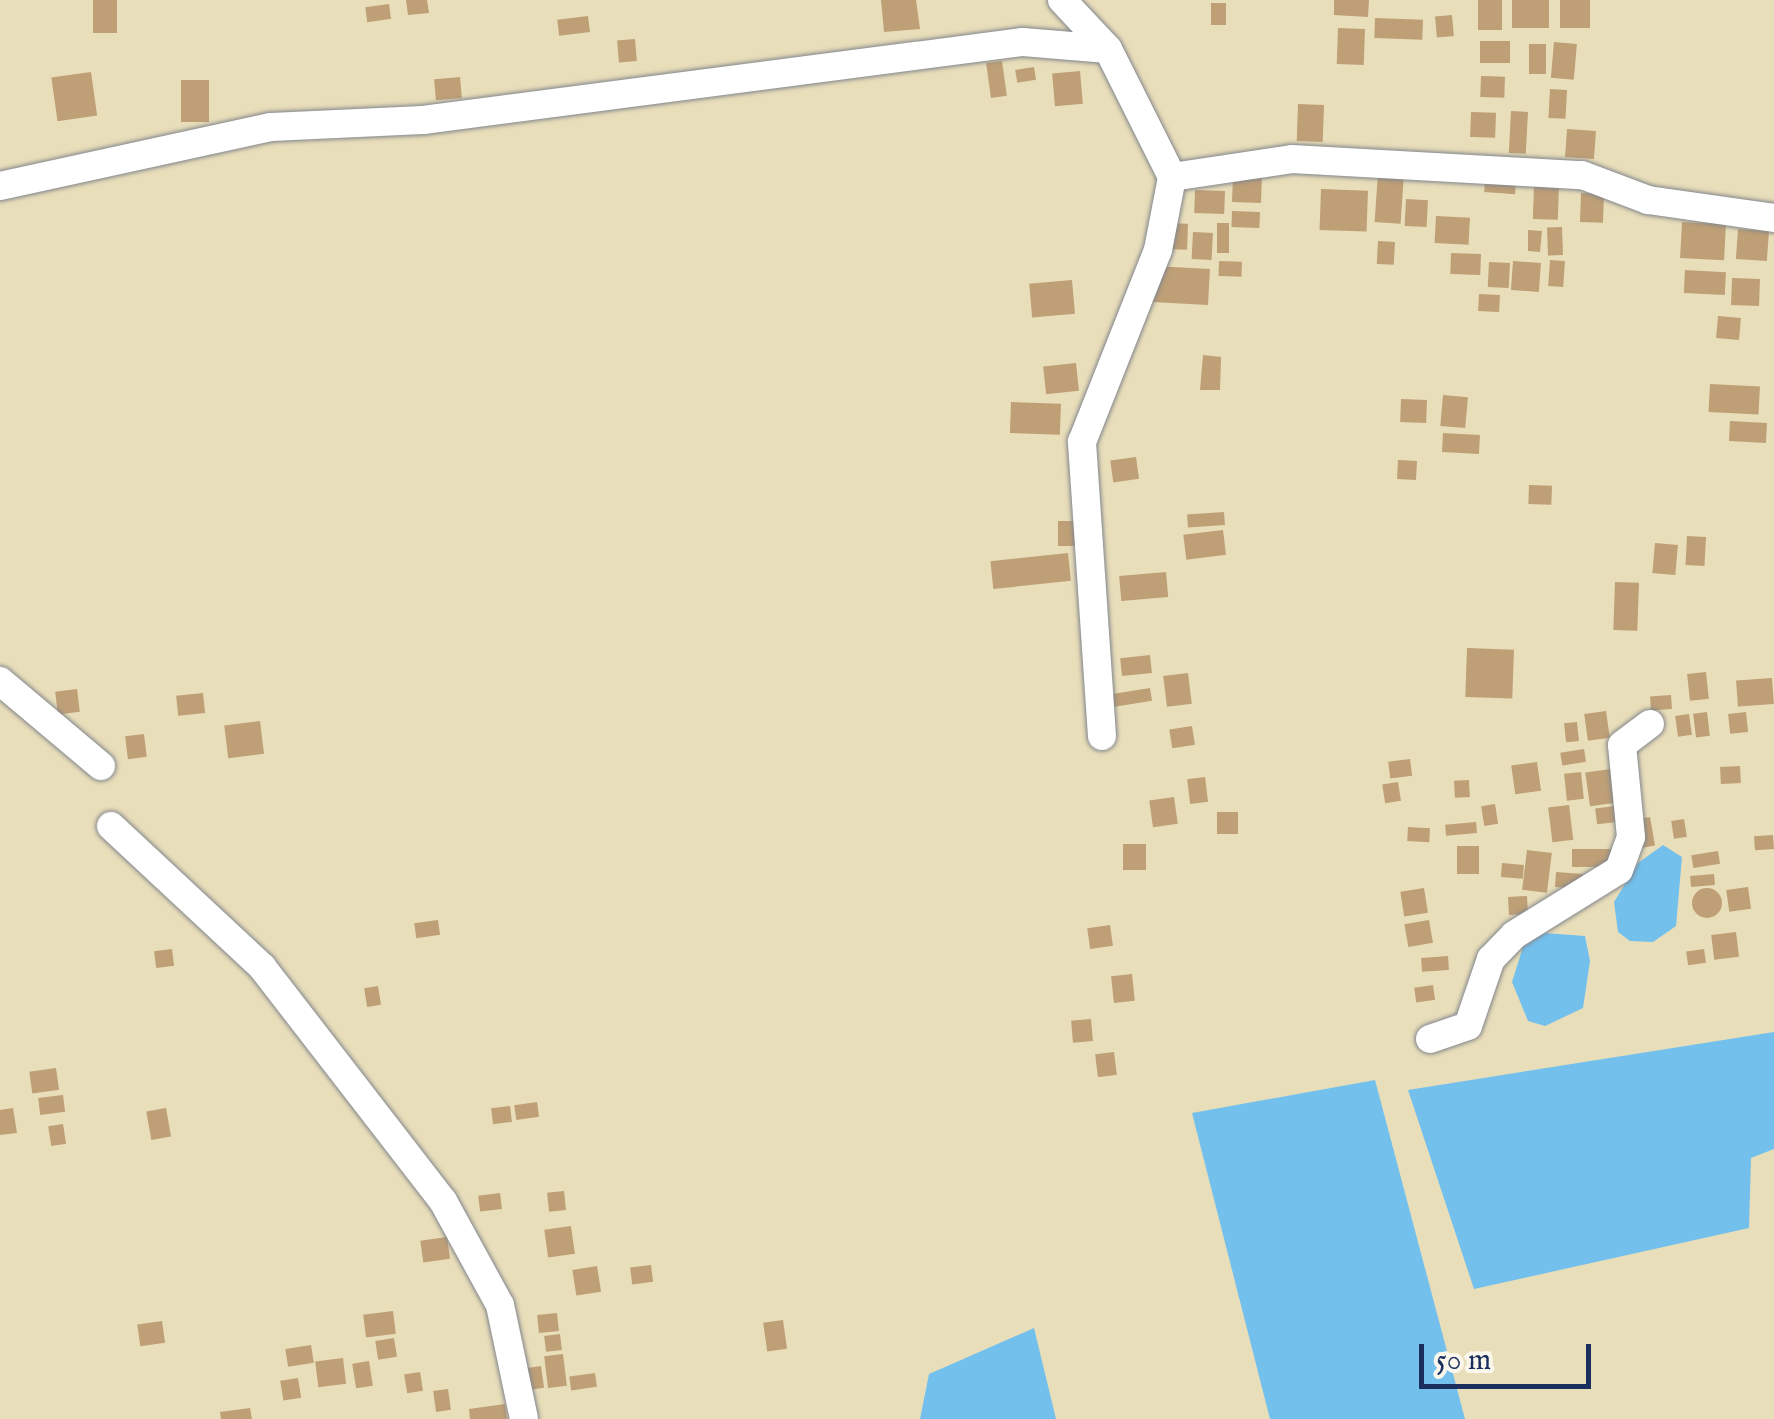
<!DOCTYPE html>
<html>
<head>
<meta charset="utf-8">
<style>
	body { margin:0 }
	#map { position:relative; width:1774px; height:1419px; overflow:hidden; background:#e9deba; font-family:"IM FELL English",serif }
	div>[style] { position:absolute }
	.water>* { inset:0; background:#73c0ed }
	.building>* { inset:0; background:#be9f76; transform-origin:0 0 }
	.round { border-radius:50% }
	.roads { filter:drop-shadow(0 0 2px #82868c) drop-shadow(0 0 2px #82868c) }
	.minor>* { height:28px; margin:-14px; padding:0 14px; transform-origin:14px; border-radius:14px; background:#fff }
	span { translate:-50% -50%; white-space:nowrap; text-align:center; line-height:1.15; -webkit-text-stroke:8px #fbf7ec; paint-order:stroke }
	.scale { position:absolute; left:1419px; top:1344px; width:172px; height:45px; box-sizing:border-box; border:5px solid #1b2f5e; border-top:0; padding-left:12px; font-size:30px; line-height:35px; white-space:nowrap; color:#1b2f5e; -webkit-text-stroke:8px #fbf7ec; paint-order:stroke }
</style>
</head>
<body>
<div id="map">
	<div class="water">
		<div style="clip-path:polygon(1663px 845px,1682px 857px,1676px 926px,1653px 942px,1630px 941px,1618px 932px,1614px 902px,1638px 863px)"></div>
		<div style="clip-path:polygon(1545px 933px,1585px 936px,1590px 961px,1583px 1008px,1545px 1026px,1528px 1021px,1512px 982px,1523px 947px)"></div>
		<div style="clip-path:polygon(1774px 1032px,1774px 1149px,1751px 1158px,1749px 1228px,1474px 1289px,1408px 1090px)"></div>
		<div style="clip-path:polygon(1375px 1080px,1465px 1419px,1270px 1419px,1192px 1113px)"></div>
		<div style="clip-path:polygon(1034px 1328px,1056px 1419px,920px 1419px,929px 1374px)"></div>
	</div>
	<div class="building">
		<div style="left:93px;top:0;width:24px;height:33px"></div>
		<div style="clip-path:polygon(406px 0,427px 0,429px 13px,408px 15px)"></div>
		<div style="clip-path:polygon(881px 0,916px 0,920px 29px,884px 32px)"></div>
		<div style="clip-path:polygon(1334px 0,1369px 0,1368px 17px,1334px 15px)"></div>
		<div style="left:1478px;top:0;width:24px;height:30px"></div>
		<div style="left:1512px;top:0;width:37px;height:28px"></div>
		<div style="left:1560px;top:0;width:30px;height:28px"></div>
		<div style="left:1211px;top:3px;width:15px;height:22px"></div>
		<div style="left:389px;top:4px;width:15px;height:24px;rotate:82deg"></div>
		<div style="left:1452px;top:15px;width:21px;height:17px;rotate:85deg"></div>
		<div style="left:588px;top:16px;width:16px;height:31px;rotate:83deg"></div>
		<div style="left:1375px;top:18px;width:48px;height:20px;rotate:2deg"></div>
		<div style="left:1338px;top:28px;width:27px;height:36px;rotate:2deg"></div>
		<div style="left:635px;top:39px;width:22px;height:18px;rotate:85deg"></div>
		<div style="left:1510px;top:41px;width:22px;height:30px;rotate:90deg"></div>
		<div style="left:1554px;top:42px;width:23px;height:36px;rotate:5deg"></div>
		<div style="left:1529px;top:44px;width:17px;height:30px"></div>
		<div style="left:1002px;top:61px;width:35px;height:16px;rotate:82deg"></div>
		<div style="left:1034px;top:67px;width:13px;height:19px;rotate:81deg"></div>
		<div style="left:1080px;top:71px;width:33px;height:28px;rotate:85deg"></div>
		<div style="left:91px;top:72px;width:44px;height:40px;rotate:82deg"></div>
		<div style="left:1481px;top:76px;width:24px;height:21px;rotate:2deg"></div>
		<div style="left:460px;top:77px;width:21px;height:26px;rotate:85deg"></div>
		<div style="left:181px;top:80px;width:28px;height:42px"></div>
		<div style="left:1550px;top:89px;width:17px;height:29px;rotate:3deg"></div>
		<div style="left:1298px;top:104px;width:26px;height:37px;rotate:2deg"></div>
		<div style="left:1511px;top:111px;width:17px;height:42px;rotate:3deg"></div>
		<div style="left:1471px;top:112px;width:25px;height:25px;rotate:2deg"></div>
		<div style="left:1567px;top:129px;width:29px;height:28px;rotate:4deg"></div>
		<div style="left:1378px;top:173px;width:26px;height:49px;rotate:4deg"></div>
		<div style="left:1233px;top:174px;width:29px;height:28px;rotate:2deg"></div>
		<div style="left:1485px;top:180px;width:31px;height:12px;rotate:4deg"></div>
		<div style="left:1534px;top:185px;width:25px;height:34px;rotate:2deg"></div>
		<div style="left:1321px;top:189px;width:47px;height:41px;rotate:2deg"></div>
		<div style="left:1195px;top:190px;width:30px;height:23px;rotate:2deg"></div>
		<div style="left:1581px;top:193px;width:23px;height:29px;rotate:2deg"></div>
		<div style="left:1406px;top:199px;width:22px;height:27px;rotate:3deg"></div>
		<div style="left:1232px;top:211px;width:28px;height:16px;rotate:2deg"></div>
		<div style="left:1436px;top:216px;width:34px;height:27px;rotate:3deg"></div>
		<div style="left:1682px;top:222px;width:44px;height:36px;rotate:3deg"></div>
		<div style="left:1165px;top:223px;width:23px;height:26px;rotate:2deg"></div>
		<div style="left:1217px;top:223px;width:12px;height:30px"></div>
		<div style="left:1562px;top:227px;width:28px;height:15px;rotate:88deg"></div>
		<div style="left:1738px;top:229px;width:31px;height:30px;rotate:4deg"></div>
		<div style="clip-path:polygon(1528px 230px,1542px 231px,1540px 252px,1528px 251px)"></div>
		<div style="left:1193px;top:232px;width:20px;height:27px;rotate:3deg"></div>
		<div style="left:1378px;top:241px;width:17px;height:23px;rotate:3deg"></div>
		<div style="left:1451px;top:253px;width:30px;height:21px;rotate:2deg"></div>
		<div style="left:1550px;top:260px;width:15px;height:26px;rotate:4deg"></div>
		<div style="left:1219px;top:261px;width:23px;height:15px;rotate:2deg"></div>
		<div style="left:1513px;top:261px;width:28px;height:29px;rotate:4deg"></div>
		<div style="left:1489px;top:262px;width:21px;height:25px;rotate:3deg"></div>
		<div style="left:1154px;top:266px;width:56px;height:36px;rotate:3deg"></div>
		<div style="left:1685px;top:270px;width:41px;height:23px;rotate:3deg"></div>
		<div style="left:1732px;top:278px;width:28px;height:27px;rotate:2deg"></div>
		<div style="left:1072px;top:280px;width:34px;height:43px;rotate:85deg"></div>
		<div style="left:1479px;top:294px;width:21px;height:17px;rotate:3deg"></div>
		<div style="left:1718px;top:316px;width:23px;height:22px;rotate:5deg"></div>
		<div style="clip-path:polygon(1203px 355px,1221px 357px,1220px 390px,1200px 390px)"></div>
		<div style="left:1076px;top:363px;width:28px;height:33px;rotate:84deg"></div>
		<div style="left:1710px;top:384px;width:50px;height:28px;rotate:3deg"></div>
		<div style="left:1443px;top:395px;width:25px;height:31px;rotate:5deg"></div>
		<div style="left:1401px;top:399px;width:26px;height:23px;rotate:2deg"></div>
		<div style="left:1011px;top:402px;width:50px;height:31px;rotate:2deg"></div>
		<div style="left:1730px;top:421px;width:37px;height:20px;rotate:3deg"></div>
		<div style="left:1443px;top:433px;width:37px;height:19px;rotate:3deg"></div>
		<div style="left:1136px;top:457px;width:22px;height:26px;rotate:82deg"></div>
		<div style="left:1398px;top:460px;width:19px;height:19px;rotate:3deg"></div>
		<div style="left:1529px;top:485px;width:23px;height:19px;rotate:2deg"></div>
		<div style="left:1224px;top:512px;width:13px;height:37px;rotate:86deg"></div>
		<div style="left:1058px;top:521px;width:29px;height:25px"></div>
		<div style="left:1223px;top:530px;width:25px;height:40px;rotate:83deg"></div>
		<div style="left:1687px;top:536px;width:19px;height:29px;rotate:3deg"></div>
		<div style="left:1655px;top:543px;width:23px;height:30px;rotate:5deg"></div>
		<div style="left:1068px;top:553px;width:28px;height:78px;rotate:84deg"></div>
		<div style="left:1166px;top:572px;width:25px;height:47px;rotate:85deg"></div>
		<div style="left:1615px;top:582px;width:24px;height:48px;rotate:2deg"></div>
		<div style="left:1467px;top:648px;width:47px;height:49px;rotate:2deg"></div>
		<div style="left:1150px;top:655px;width:18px;height:30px;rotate:84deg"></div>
		<div style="left:1706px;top:672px;width:27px;height:19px;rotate:84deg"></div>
		<div style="left:1188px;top:673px;width:31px;height:25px;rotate:83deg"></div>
		<div style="left:1772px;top:678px;width:26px;height:36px;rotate:86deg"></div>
		<div style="left:1150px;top:688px;width:13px;height:38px;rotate:81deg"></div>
		<div style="left:77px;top:689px;width:23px;height:22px;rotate:83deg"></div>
		<div style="left:203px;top:693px;width:20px;height:27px;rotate:84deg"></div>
		<div style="left:1671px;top:695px;width:14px;height:21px;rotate:86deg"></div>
		<div style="left:1606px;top:711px;width:27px;height:22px;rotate:82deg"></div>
		<div style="left:1707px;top:712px;width:24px;height:14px;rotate:83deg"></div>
		<div style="left:1746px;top:712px;width:20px;height:18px;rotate:84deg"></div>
		<div style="left:1689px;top:714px;width:21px;height:14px;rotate:82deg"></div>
		<div style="left:260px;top:721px;width:33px;height:36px;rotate:83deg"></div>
		<div style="left:1577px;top:722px;width:19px;height:13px;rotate:84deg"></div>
		<div style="left:1192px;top:726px;width:19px;height:23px;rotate:81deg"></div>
		<div style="left:144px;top:734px;width:23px;height:19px;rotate:83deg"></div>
		<div style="left:1584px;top:749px;width:13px;height:24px;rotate:81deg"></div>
		<div style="left:1410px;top:759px;width:17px;height:22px;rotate:83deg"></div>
		<div style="left:1537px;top:762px;width:29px;height:26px;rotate:82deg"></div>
		<div style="left:1740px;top:766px;width:17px;height:20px;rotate:87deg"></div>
		<div style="left:1611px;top:769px;width:34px;height:26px;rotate:82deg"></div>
		<div style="left:1581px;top:772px;width:27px;height:17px;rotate:84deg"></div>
		<div style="left:1205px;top:777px;width:25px;height:18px;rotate:83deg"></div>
		<div style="left:1469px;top:780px;width:17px;height:15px;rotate:87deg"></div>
		<div style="left:1398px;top:782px;width:19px;height:16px;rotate:81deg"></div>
		<div style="left:1174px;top:797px;width:27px;height:25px;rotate:82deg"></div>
		<div style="left:1495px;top:804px;width:20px;height:14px;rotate:81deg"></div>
		<div style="left:1569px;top:805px;width:35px;height:21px;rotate:83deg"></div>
		<div style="left:1615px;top:806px;width:16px;height:20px;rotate:83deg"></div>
		<div style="left:1217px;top:812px;width:21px;height:22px"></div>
		<div style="left:1650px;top:817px;width:29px;height:18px;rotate:80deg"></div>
		<div style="left:1684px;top:819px;width:18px;height:13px;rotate:81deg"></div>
		<div style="left:1476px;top:822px;width:11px;height:31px;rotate:85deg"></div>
		<div style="left:1408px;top:827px;width:22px;height:14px;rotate:3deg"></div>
		<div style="left:1773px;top:835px;width:14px;height:19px;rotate:86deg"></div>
		<div style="left:1123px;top:844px;width:23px;height:26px"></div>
		<div style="left:1457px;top:846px;width:22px;height:28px"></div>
		<div style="left:1572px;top:849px;width:45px;height:18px"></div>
		<div style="left:1527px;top:850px;width:25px;height:40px;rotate:7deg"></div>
		<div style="left:1718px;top:851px;width:13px;height:27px;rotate:81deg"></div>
		<div style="left:1502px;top:863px;width:22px;height:14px;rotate:5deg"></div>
		<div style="left:1556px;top:872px;width:27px;height:15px;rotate:4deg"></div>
		<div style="left:1714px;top:874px;width:11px;height:24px;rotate:85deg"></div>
		<div style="left:1748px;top:887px;width:22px;height:22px;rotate:82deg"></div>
		<div style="left:1424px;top:888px;width:25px;height:24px;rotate:81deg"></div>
		<div class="round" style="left:1692px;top:888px;width:30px;height:30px"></div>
		<div style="left:1527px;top:896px;width:18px;height:19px;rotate:87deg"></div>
		<div style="left:438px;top:920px;width:15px;height:24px;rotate:82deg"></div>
		<div style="left:1429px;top:920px;width:23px;height:25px;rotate:80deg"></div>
		<div style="left:1110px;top:925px;width:21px;height:23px;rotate:82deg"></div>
		<div style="left:1736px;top:932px;width:25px;height:25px;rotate:83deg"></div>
		<div style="left:172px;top:949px;width:17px;height:18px;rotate:83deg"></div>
		<div style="left:1704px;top:949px;width:14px;height:18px;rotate:82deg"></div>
		<div style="left:1448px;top:956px;width:14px;height:27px;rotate:86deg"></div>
		<div style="left:1132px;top:974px;width:27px;height:21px;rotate:84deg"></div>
		<div style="left:1433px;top:985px;width:15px;height:19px;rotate:82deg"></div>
		<div style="left:378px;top:986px;width:19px;height:14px;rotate:81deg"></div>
		<div style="left:1091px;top:1019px;width:22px;height:20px;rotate:85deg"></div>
		<div style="left:1114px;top:1052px;width:23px;height:19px;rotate:83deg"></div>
		<div style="left:56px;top:1068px;width:22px;height:27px;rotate:82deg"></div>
		<div style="left:63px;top:1095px;width:17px;height:25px;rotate:83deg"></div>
		<div style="left:537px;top:1102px;width:15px;height:23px;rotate:82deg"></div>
		<div style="left:510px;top:1106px;width:16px;height:19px;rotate:83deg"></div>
		<div style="clip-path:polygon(13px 1108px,17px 1133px,0 1135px,0 1110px)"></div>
		<div style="left:166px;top:1108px;width:29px;height:20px;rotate:80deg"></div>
		<div style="left:63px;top:1124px;width:20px;height:15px;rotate:81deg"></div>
		<div style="left:564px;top:1191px;width:19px;height:17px;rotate:84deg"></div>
		<div style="left:500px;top:1193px;width:16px;height:22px;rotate:83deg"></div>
		<div style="left:571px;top:1226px;width:28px;height:27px;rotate:82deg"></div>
		<div style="left:447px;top:1237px;width:22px;height:27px;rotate:82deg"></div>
		<div style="left:651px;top:1265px;width:17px;height:21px;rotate:83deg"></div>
		<div style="left:597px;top:1266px;width:26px;height:25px;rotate:81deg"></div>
		<div style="left:393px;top:1311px;width:23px;height:30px;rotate:83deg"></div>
		<div style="left:557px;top:1313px;width:18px;height:20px;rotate:84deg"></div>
		<div style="left:783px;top:1320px;width:29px;height:20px;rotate:82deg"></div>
		<div style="left:162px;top:1321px;width:22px;height:25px;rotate:82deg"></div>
		<div style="left:560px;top:1334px;width:16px;height:16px;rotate:83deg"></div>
		<div style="left:394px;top:1338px;width:19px;height:19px;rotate:81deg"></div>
		<div style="left:311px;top:1345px;width:18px;height:26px;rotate:81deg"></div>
		<div style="left:563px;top:1354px;width:32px;height:19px;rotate:83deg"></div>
		<div style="left:343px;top:1358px;width:26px;height:28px;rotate:83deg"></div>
		<div style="left:369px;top:1361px;width:25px;height:17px;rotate:81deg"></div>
		<div style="left:541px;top:1366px;width:22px;height:14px;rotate:82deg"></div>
		<div style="left:420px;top:1372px;width:19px;height:16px;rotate:81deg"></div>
		<div style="left:595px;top:1373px;width:14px;height:26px;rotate:82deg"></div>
		<div style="left:298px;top:1378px;width:20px;height:18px;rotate:81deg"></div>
		<div style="left:448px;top:1389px;width:21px;height:15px;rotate:82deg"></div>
		<div style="clip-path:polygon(505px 1404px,507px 1419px,470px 1419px,469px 1409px)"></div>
		<div style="clip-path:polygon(250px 1408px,252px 1419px,221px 1419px,220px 1412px)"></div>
	</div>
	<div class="roads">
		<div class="minor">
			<div style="left:1062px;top:0;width:67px;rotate:46.8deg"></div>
			<div style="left:1108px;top:49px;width:143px;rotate:63.4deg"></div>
			<div style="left:1172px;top:177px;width:121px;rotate:-8.5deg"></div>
			<div style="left:1292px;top:159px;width:290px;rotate:3.2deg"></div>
			<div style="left:1582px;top:175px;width:71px;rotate:20.7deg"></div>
			<div style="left:1648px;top:200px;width:127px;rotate:8.1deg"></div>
			<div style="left:0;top:186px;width:277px;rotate:-12.3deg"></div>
			<div style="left:271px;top:127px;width:152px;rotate:-2.6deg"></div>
			<div style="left:423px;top:120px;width:605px;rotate:-7.41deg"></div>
			<div style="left:1023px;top:42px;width:85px;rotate:4.7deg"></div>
			<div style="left:0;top:681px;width:132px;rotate:40.1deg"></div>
			<div style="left:1102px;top:736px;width:295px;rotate:-93.9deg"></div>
			<div style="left:1082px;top:442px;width:206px;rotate:-68.4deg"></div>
			<div style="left:1158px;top:250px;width:74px;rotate:-79.1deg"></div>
			<div style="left:111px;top:826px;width:207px;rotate:43deg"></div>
			<div style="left:262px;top:967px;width:296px;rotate:52.3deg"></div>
			<div style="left:443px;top:1201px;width:119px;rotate:61.3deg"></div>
			<div style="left:500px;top:1305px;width:116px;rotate:78.1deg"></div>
			<div style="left:1430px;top:1039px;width:40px;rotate:-18.9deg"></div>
			<div style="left:1468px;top:1026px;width:71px;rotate:-71.1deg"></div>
			<div style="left:1491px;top:959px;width:33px;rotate:-46deg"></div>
			<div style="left:1514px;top:935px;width:123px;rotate:-31.8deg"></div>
			<div style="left:1619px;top:870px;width:35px;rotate:-70deg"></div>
			<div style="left:1631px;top:837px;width:92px;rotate:-95.6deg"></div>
			<div style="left:1622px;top:745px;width:35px;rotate:-37deg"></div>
		</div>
	</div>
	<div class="scale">50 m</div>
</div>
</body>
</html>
